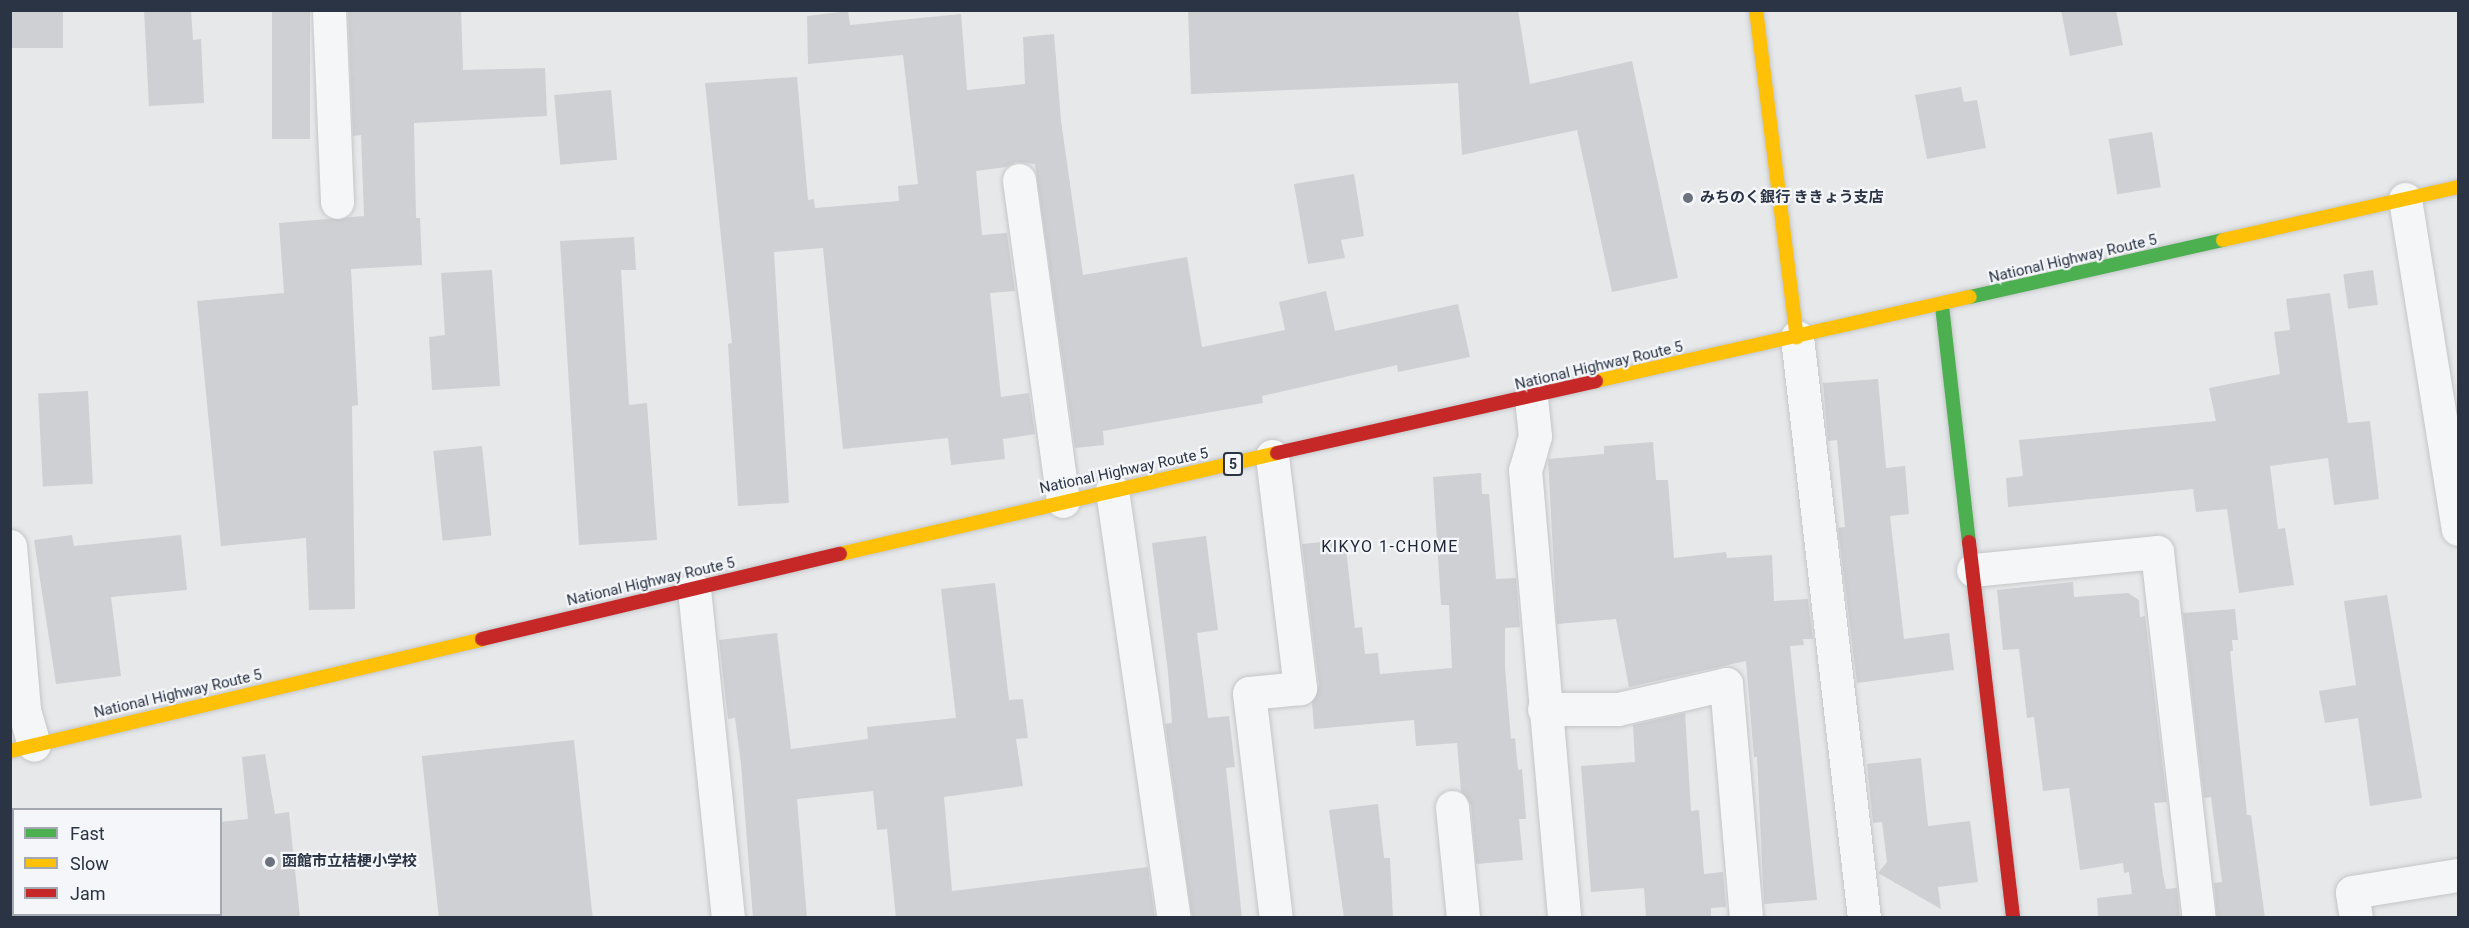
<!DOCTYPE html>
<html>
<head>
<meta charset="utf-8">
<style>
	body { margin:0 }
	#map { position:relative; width:2469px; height:928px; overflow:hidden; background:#e6e8ea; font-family:Roboto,"Noto Sans JP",sans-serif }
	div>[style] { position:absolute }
	.building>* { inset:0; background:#ced0d3; transform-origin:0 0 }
	.roads { filter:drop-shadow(0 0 2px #c4c6c8) drop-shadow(0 0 2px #c4c6c8) }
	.street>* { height:33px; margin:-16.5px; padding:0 16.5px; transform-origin:16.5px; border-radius:16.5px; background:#f5f6f7 }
	.fast>* { height:14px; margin:-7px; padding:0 7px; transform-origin:7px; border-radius:7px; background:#4caf50 }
	.slow>* { height:14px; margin:-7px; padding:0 7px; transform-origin:7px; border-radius:7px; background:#ffc107 }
	.jam>* { height:14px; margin:-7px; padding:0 7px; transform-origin:7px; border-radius:7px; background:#c62828 }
	.dots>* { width:16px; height:16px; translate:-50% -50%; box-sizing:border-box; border:3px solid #f4f6f9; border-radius:50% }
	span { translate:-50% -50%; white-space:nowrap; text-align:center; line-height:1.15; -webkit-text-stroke:4.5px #f4f6f9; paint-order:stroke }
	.shield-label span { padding:2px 4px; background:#f4f6f9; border:2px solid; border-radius:4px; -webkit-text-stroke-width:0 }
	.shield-label { font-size:14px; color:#2b3445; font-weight:700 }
	.poi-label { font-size:15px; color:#2b3445; font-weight:700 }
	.left { translate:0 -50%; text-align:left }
	.street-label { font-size:15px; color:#2b3445 }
	.neighbourhood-label { font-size:16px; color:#1d2536; letter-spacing:1.5px }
	.frame { position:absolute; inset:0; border:12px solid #2b3445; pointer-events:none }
	.legend { position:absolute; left:12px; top:808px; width:210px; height:108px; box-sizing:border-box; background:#f4f6f9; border:2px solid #a4a8b1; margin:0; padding:8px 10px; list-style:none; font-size:18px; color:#2b3445 }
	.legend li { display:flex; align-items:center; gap:12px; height:30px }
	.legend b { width:30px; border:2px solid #a4a8b1 }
</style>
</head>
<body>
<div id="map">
	<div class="building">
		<div style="left:10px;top:10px;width:53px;height:38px"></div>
		<div style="clip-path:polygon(144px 10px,191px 10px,193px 40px,201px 39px,204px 103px,149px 106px)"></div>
		<div style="left:272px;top:10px;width:38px;height:129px"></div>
		<div style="clip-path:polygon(348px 10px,461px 10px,463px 70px,545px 68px,547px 116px,414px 123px,416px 218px,420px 218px,422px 265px,351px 269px,358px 405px,352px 406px,355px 609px,309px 610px,306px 538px,221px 546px,197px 301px,284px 293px,279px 223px,364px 216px,361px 135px,353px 136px)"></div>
		<div style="clip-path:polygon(1188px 10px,1518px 10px,1530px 84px,1632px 61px,1678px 278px,1612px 292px,1577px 130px,1462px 155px,1458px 83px,1191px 94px)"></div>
		<div style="clip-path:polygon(2061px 10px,2116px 10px,2123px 45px,2070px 56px)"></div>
		<div style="clip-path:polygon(848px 11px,850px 25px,961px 14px,967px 90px,1025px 84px,1023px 37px,1054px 34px,1061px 121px,1083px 275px,1187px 257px,1202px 347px,1285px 330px,1279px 302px,1326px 291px,1335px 331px,1458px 304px,1470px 357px,1398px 372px,1397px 365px,1262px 396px,1263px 403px,1103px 431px,1104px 445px,1075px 448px,1035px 164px,1016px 162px,1006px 167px,976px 171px,982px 235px,1007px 233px,1015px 291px,990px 293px,1001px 397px,1029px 393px,1035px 434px,1003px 439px,1005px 459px,951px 465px,948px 438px,843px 449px,823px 248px,774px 252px,789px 503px,738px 506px,728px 344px,732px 343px,705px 83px,797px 77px,808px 200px,814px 199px,815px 208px,899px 201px,898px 186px,918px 184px,903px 55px,808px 64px,807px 16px)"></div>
		<div style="clip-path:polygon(1961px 87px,1964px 102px,1977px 100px,1986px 148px,1927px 159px,1915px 95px)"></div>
		<div style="left:611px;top:90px;width:70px;height:57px;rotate:85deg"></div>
		<div style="left:2152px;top:132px;width:56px;height:44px;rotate:81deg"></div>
		<div style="clip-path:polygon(1354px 174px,1364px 236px,1341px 240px,1345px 258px,1308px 264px,1294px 184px)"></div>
		<div style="clip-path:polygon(634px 237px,636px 270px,621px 270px,629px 405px,647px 403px,657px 540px,579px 545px,560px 241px)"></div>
		<div style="clip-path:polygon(492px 270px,500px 386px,432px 390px,429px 337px,445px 335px,441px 273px)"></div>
		<div style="left:2373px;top:270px;width:35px;height:30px;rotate:82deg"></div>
		<div style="clip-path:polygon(2330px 293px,2348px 423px,2370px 421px,2379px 499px,2334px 505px,2328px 458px,2270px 466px,2278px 529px,2285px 528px,2294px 585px,2239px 593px,2227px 509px,2196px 512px,2193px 489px,2008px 507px,2006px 478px,2023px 476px,2019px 440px,2216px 421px,2209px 388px,2280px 374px,2274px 332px,2290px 330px,2286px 299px)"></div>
		<div style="clip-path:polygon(1878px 379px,1886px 468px,1905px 466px,1909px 514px,1890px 516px,1904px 639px,1949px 633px,1954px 670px,1857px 683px,1838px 528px,1845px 527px,1837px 440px,1828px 441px,1823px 383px)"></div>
		<div style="left:88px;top:391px;width:93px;height:50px;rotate:87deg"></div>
		<div style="clip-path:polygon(1653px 442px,1656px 480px,1668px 480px,1674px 558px,1726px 552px,1727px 558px,1772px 555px,1774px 601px,1808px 599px,1813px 639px,1803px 639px,1804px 645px,1790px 646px,1817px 900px,1764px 904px,1757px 757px,1754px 757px,1746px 661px,1629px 687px,1616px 619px,1557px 624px,1548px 459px,1604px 454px,1604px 446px)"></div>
		<div style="left:482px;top:446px;width:90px;height:49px;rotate:84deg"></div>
		<div style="clip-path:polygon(1481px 473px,1482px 494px,1489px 494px,1496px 579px,1516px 578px,1520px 627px,1505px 628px,1505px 668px,1511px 739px,1515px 738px,1518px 770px,1522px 769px,1526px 819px,1519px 819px,1523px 860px,1476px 864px,1471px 805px,1461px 791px,1457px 743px,1416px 746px,1414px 720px,1314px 729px,1312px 702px,1319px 686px,1302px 544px,1345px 540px,1355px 628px,1362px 627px,1365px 654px,1378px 653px,1380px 674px,1452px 668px,1449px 605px,1441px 605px,1433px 477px)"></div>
		<div style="clip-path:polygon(72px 535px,74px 546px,181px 535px,187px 590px,111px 597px,121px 676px,56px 684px,34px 540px)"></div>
		<div style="clip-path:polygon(1206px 536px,1218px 630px,1197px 633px,1208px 718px,1229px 716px,1235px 767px,1226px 768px,1242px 918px,1192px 918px,1165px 724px,1172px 723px,1168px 672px,1152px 543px)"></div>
		<div style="clip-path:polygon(2073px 582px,2074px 597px,2128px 593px,2139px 600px,2140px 617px,2145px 616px,2167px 802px,2154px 803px,2163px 875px,2166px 889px,2177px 888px,2180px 918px,2098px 918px,2097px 898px,2132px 894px,2129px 872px,2124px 873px,2123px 863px,2080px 870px,2069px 788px,2043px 791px,2034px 717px,2027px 718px,2019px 649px,2003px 650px,1997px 590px)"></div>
		<div style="clip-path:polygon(995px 583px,1009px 700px,1023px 699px,1028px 738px,1016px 739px,1023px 786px,944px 797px,952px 891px,1148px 867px,1155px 918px,896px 918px,887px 829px,877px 830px,873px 791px,797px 799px,807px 918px,753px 918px,741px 764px,735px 718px,728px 719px,719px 640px,777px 633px,791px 749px,868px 739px,867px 727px,956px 718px,941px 589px)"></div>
		<div style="clip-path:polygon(2387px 595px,2422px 798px,2370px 806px,2358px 718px,2325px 723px,2319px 691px,2356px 685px,2344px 601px)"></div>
		<div style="clip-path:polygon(2235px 609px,2238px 640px,2232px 640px,2233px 651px,2230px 651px,2247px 815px,2251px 815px,2265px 918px,2217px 918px,2214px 883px,2222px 882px,2211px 797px,2204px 798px,2183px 613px)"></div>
		<div style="clip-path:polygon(1685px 713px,1691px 811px,1699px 810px,1704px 874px,1723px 872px,1726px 907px,1711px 908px,1711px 918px,1646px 918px,1644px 888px,1591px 892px,1581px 766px,1635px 762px,1633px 725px)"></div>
		<div style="left:574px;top:740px;width:179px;height:153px;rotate:84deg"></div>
		<div style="clip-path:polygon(265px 754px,275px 814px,289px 812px,300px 918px,220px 918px,220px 822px,248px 819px,242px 757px)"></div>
		<div style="clip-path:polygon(1921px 758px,1928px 826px,1970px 821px,1978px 882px,1938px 887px,1941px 909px,1878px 873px,1887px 862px,1882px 822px,1873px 823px,1867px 764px)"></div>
		<div style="clip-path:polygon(1378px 804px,1384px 858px,1390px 858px,1393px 918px,1344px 918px,1329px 810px)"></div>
	</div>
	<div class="roads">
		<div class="street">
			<div style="left:329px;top:10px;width:192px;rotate:87.6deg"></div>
			<div style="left:1019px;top:180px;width:324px;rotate:82.2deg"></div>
			<div style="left:2405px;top:199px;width:334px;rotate:80.9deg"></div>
			<div style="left:1797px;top:337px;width:585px;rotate:83.42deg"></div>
			<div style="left:1531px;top:398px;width:38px;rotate:84deg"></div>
			<div style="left:1535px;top:436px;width:35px;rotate:106deg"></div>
			<div style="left:1525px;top:470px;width:450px;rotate:85deg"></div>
			<div style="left:1272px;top:456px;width:234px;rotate:83.1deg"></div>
			<div style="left:1300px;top:688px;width:51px;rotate:174.4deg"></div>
			<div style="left:1249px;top:693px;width:227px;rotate:83.2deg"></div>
			<div style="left:1112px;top:490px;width:432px;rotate:81.8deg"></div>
			<div style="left:10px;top:546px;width:165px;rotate:85.1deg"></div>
			<div style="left:24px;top:710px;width:36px;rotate:74deg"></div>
			<div style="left:1973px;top:570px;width:185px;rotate:-5.6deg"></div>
			<div style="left:2157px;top:552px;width:368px;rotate:83.5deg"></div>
			<div style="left:694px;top:589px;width:331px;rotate:84.1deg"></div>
			<div style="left:1544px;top:709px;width:74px"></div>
			<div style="left:1618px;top:709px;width:111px;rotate:-13deg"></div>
			<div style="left:1726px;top:684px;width:235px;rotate:85.1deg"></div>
			<div style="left:1452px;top:807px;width:112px;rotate:84.3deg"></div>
			<div style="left:2356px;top:918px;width:26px;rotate:-99deg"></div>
			<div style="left:2352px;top:892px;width:107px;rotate:-9.1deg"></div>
		</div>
		<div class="fast">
			<div style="left:1970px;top:297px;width:259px;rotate:-12.7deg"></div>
			<div style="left:1942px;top:306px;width:238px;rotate:83.5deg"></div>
		</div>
		<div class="slow">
			<div style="left:1756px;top:10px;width:330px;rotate:82.9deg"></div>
			<div style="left:2223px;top:240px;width:241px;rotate:-12.7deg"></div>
			<div style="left:1596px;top:381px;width:383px;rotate:-12.7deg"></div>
			<div style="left:840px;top:554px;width:449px;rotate:-13deg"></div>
			<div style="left:10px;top:751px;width:485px;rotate:-13.3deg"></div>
		</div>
		<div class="jam">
			<div style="left:1277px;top:453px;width:327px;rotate:-12.7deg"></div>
			<div style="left:1969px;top:542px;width:379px;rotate:83.3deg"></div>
			<div style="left:482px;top:639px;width:368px;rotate:-13.4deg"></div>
		</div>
	</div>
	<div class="dots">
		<div style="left:1688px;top:198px;background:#6c737f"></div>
		<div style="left:270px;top:862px;background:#6c737f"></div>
	</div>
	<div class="shield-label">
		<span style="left:1233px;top:464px">5</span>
	</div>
	<div class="poi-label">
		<span class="left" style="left:1700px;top:198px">みちのく銀行 ききょう支店</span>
		<span class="left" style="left:282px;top:862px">函館市立桔梗小学校</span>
	</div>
	<div class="street-label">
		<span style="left:2073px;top:259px;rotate:-13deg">National Highway Route 5</span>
		<span style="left:1599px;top:366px;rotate:-13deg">National Highway Route 5</span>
		<span style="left:1124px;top:471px;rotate:-12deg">National Highway Route 5</span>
		<span style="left:651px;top:582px;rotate:-13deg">National Highway Route 5</span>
		<span style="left:178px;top:694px;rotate:-13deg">National Highway Route 5</span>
	</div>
	<div class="neighbourhood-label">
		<span style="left:1390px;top:547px">KIKYO 1-CHOME</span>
	</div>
	<div class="frame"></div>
	<ul class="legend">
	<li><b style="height:8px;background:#4caf50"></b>Fast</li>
	<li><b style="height:8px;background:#ffc107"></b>Slow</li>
	<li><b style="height:8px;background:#c62828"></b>Jam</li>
	</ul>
</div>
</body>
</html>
